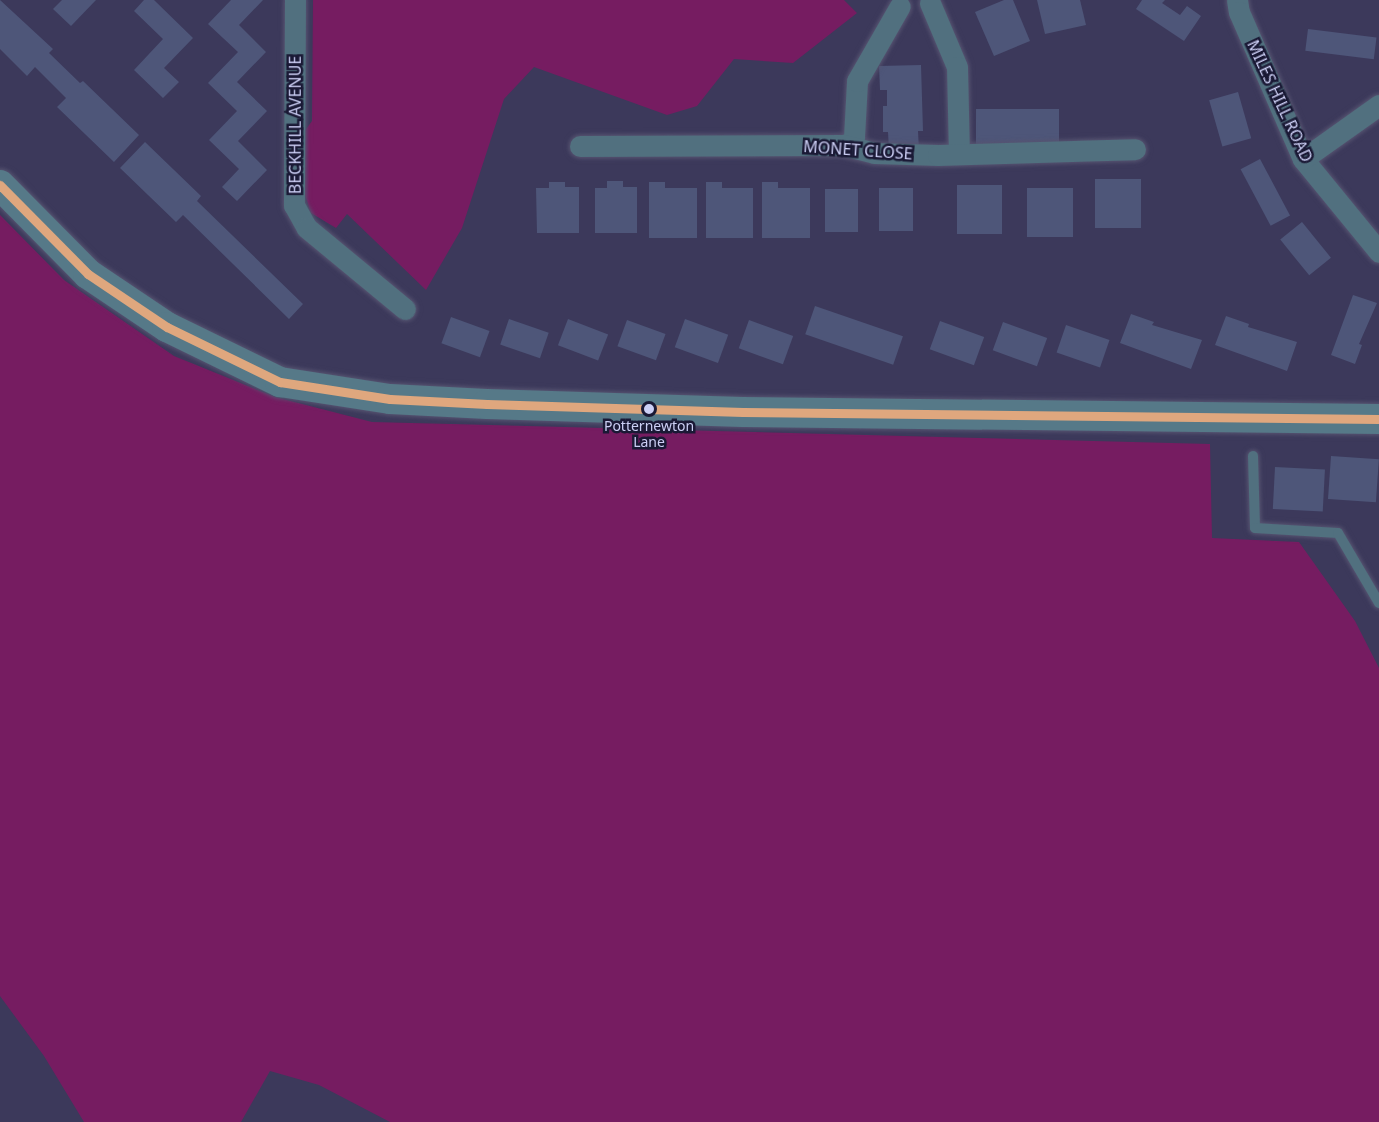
<!DOCTYPE html>
<html>
<head>
<meta charset="utf-8">
<style>
	body { margin:0 }
	#map { position:relative; width:1379px; height:1122px; overflow:hidden; background:#3c395b; font-family:"Noto Sans",sans-serif }
	div>[style] { position:absolute }
	.green>* { inset:0; background:#761c61 }
	.building>* { inset:0; background:#4e5679; transform-origin:0 0 }
	.roads { filter:drop-shadow(0 0 2px #565471) drop-shadow(0 0 2px #565471) }
	.lane>* { height:10px; margin:-5px; padding:0 5px; transform-origin:5px; border-radius:5px; background:#51707f }
	.street>* { height:21px; margin:-10.5px; padding:0 10.5px; transform-origin:10.5px; border-radius:10.5px; background:#51707f }
	.secondary>* { height:30px; margin:-15px; padding:0 15px; transform-origin:15px; border-radius:15px; background:#567988 }
	.bus-1>* { height:9px; margin:-4.5px; padding:0 4.5px; transform-origin:4.5px; border-radius:4.5px; background:#dfa77e }
	.dots>* { width:16px; height:16px; translate:-50% -50%; box-sizing:border-box; border:3px solid #1a1935; border-radius:50% }
	span { translate:-50% -50%; white-space:nowrap; text-align:center; line-height:1.15; -webkit-text-stroke:5px #1a1935; paint-order:stroke }
	.bus-label { font-size:14px; color:#cccff5 }
	.street-label { font-size:16px; color:#cccff5 }
</style>
</head>
<body>
<div id="map">
	<div class="green">
		<div style="clip-path:polygon(313px 0,844px 0,857px 13px,793px 63px,734px 59px,697px 106px,667px 115px,534px 67px,504px 99px,462px 228px,426px 290px,347px 214px,336px 228px,311px 213px,305px 195px,304px 132px,312px 121px)"></div>
		<div style="clip-path:polygon(0 215px,64px 280px,174px 356px,275px 397px,372px 422px,1210px 444px,1212px 538px,1299px 542px,1355px 621px,1379px 668px,1379px 1122px,390px 1122px,319px 1085px,270px 1071px,241px 1122px,84px 1122px,44px 1056px,0 996px)"></div>
	</div>
	<div class="building">
		<div style="clip-path:polygon(0 0,53px 49px,49px 53px,80px 83px,83px 81px,139px 135px,114px 162px,57px 107px,66px 98px,35px 67px,27px 76px,0 49px)"></div>
		<div style="clip-path:polygon(62px 0,96px 0,71px 26px,53px 9px)"></div>
		<div style="clip-path:polygon(144px 0,154px 0,193px 38px,164px 68px,179px 82px,163px 98px,134px 70px,163px 39px,134px 11px)"></div>
		<div style="clip-path:polygon(231px 0,263px 0,239px 25px,266px 52px,237px 82px,267px 111px,238px 141px,267px 170px,237px 201px,222px 187px,239px 169px,209px 140px,237px 111px,208px 83px,238px 52px,208px 24px)"></div>
		<div style="clip-path:polygon(1004px 0,1013px 0,1030px 41px,994px 56px,975px 12px)"></div>
		<div style="clip-path:polygon(1037px 0,1080px 0,1086px 25px,1045px 34px)"></div>
		<div style="clip-path:polygon(1142px 0,1165px 0,1162px 3px,1180px 15px,1187px 6px,1201px 16px,1184px 41px,1136px 9px)"></div>
		<div style="left:1308px;top:29px;width:69px;height:22px;rotate:7deg"></div>
		<div style="clip-path:polygon(921px 65px,923px 131px,918px 131px,919px 150px,889px 151px,888px 132px,883px 132px,883px 106px,887px 106px,887px 90px,880px 90px,879px 66px)"></div>
		<div style="left:1238px;top:92px;width:48px;height:30px;rotate:74deg"></div>
		<div style="left:976px;top:109px;width:83px;height:36px"></div>
		<div style="clip-path:polygon(145px 142px,201px 196px,197px 201px,303px 304px,289px 319px,183px 215px,176px 222px,120px 168px)"></div>
		<div style="left:1260px;top:159px;width:64px;height:22px;rotate:62deg"></div>
		<div style="left:1095px;top:179px;width:46px;height:49px"></div>
		<div style="clip-path:polygon(607px 181px,623px 181px,623px 187px,637px 187px,637px 233px,595px 233px,595px 188px,607px 188px)"></div>
		<div style="clip-path:polygon(549px 182px,565px 182px,565px 187px,579px 187px,579px 233px,537px 233px,536px 188px,549px 188px)"></div>
		<div style="clip-path:polygon(649px 182px,665px 182px,665px 188px,697px 188px,697px 238px,649px 238px)"></div>
		<div style="clip-path:polygon(706px 182px,722px 182px,722px 188px,753px 188px,753px 238px,706px 238px)"></div>
		<div style="clip-path:polygon(762px 182px,778px 182px,778px 188px,810px 188px,810px 238px,762px 238px)"></div>
		<div style="left:957px;top:185px;width:45px;height:49px"></div>
		<div style="left:879px;top:188px;width:34px;height:43px"></div>
		<div style="left:1027px;top:188px;width:46px;height:49px"></div>
		<div style="left:825px;top:189px;width:33px;height:43px"></div>
		<div style="left:1302px;top:222px;width:46px;height:28px;rotate:51deg"></div>
		<div style="clip-path:polygon(1353px 295px,1377px 303px,1359px 344px,1362px 345px,1355px 364px,1331px 355px)"></div>
		<div style="left:815px;top:306px;width:93px;height:30px;rotate:19deg"></div>
		<div style="clip-path:polygon(1131px 314px,1154px 322px,1152px 325px,1202px 340px,1191px 369px,1120px 343px)"></div>
		<div style="clip-path:polygon(1226px 316px,1249px 324px,1248px 327px,1297px 342px,1287px 371px,1215px 345px)"></div>
		<div style="left:451px;top:317px;width:41px;height:28px;rotate:20deg"></div>
		<div style="left:509px;top:319px;width:42px;height:27px;rotate:19deg"></div>
		<div style="left:568px;top:319px;width:43px;height:28px;rotate:21deg"></div>
		<div style="left:685px;top:319px;width:46px;height:30px;rotate:20deg"></div>
		<div style="left:627px;top:320px;width:41px;height:28px;rotate:20deg"></div>
		<div style="left:749px;top:320px;width:47px;height:30px;rotate:20deg"></div>
		<div style="left:940px;top:321px;width:47px;height:30px;rotate:20deg"></div>
		<div style="left:1003px;top:322px;width:47px;height:30px;rotate:20deg"></div>
		<div style="left:1066px;top:325px;width:46px;height:29px;rotate:19deg"></div>
		<div style="left:1331px;top:456px;width:48px;height:43px;rotate:4deg"></div>
		<div style="left:1275px;top:467px;width:50px;height:42px;rotate:3deg"></div>
	</div>
	<div class="roads">
		<div class="lane">
			<div style="left:1253px;top:456px;width:72px;rotate:88.4deg"></div>
			<div style="left:1255px;top:528px;width:83px;rotate:3.4deg"></div>
			<div style="left:1338px;top:533px;width:81px;rotate:59.6deg"></div>
		</div>
		<div class="street">
			<div style="left:295px;top:0;width:205px;rotate:90.3deg"></div>
			<div style="left:294px;top:205px;width:26px;rotate:61deg"></div>
			<div style="left:307px;top:228px;width:127px;rotate:39.6deg"></div>
			<div style="left:1237px;top:0;width:12px;rotate:81deg"></div>
			<div style="left:1239px;top:12px;width:160px;rotate:66.5deg"></div>
			<div style="left:1303px;top:159px;width:120px;rotate:50.7deg"></div>
			<div style="left:930px;top:3px;width:69px;rotate:67.1deg"></div>
			<div style="left:957px;top:67px;width:85px;rotate:88.7deg"></div>
			<div style="left:843px;top:145px;width:8px;rotate:-14deg"></div>
			<div style="left:851px;top:143px;width:7px;rotate:-63deg"></div>
			<div style="left:854px;top:137px;width:56px;rotate:-86.9deg"></div>
			<div style="left:857px;top:81px;width:86px;rotate:-60.2deg"></div>
			<div style="left:580px;top:146px;width:263px;rotate:-0.2deg"></div>
			<div style="left:843px;top:145px;width:32px;rotate:14deg"></div>
			<div style="left:874px;top:153px;width:64px;rotate:1.8deg"></div>
			<div style="left:938px;top:155px;width:197px;rotate:-1.7deg"></div>
			<div style="left:1303px;top:159px;width:93px;rotate:-35.4deg"></div>
		</div>
		<div class="secondary">
			<div style="left:0;top:185px;width:125px;rotate:45.3deg"></div>
			<div style="left:88px;top:274px;width:95px;rotate:33.9deg"></div>
			<div style="left:167px;top:327px;width:126px;rotate:26deg"></div>
			<div style="left:280px;top:382px;width:111px;rotate:8.8deg"></div>
			<div style="left:390px;top:399px;width:97px;rotate:3deg"></div>
			<div style="left:487px;top:404px;width:256px;rotate:1.8deg"></div>
			<div style="left:743px;top:412px;width:636px;rotate:0.63deg"></div>
		</div>
	</div>
	<div class="bus-1">
		<div style="left:0;top:185px;width:125px;rotate:45.3deg"></div>
		<div style="left:88px;top:274px;width:95px;rotate:33.9deg"></div>
		<div style="left:167px;top:327px;width:126px;rotate:26deg"></div>
		<div style="left:280px;top:382px;width:111px;rotate:8.8deg"></div>
		<div style="left:390px;top:399px;width:97px;rotate:3deg"></div>
		<div style="left:487px;top:404px;width:256px;rotate:1.8deg"></div>
		<div style="left:743px;top:412px;width:636px;rotate:0.63deg"></div>
	</div>
	<div class="dots">
		<div style="left:649px;top:409px;background:#cccff5"></div>
	</div>
	<div class="bus-label">
		<span style="left:649px;top:434px">Potternewton<br>Lane</span>
	</div>
	<div class="street-label">
		<span style="left:1280px;top:101px;rotate:65deg">MILES HILL ROAD</span>
		<span style="left:295px;top:125px;rotate:-90deg">BECKHILL AVENUE</span>
		<span style="left:858px;top:150px;rotate:4deg">MONET CLOSE</span>
	</div>
</div>
</body>
</html>
